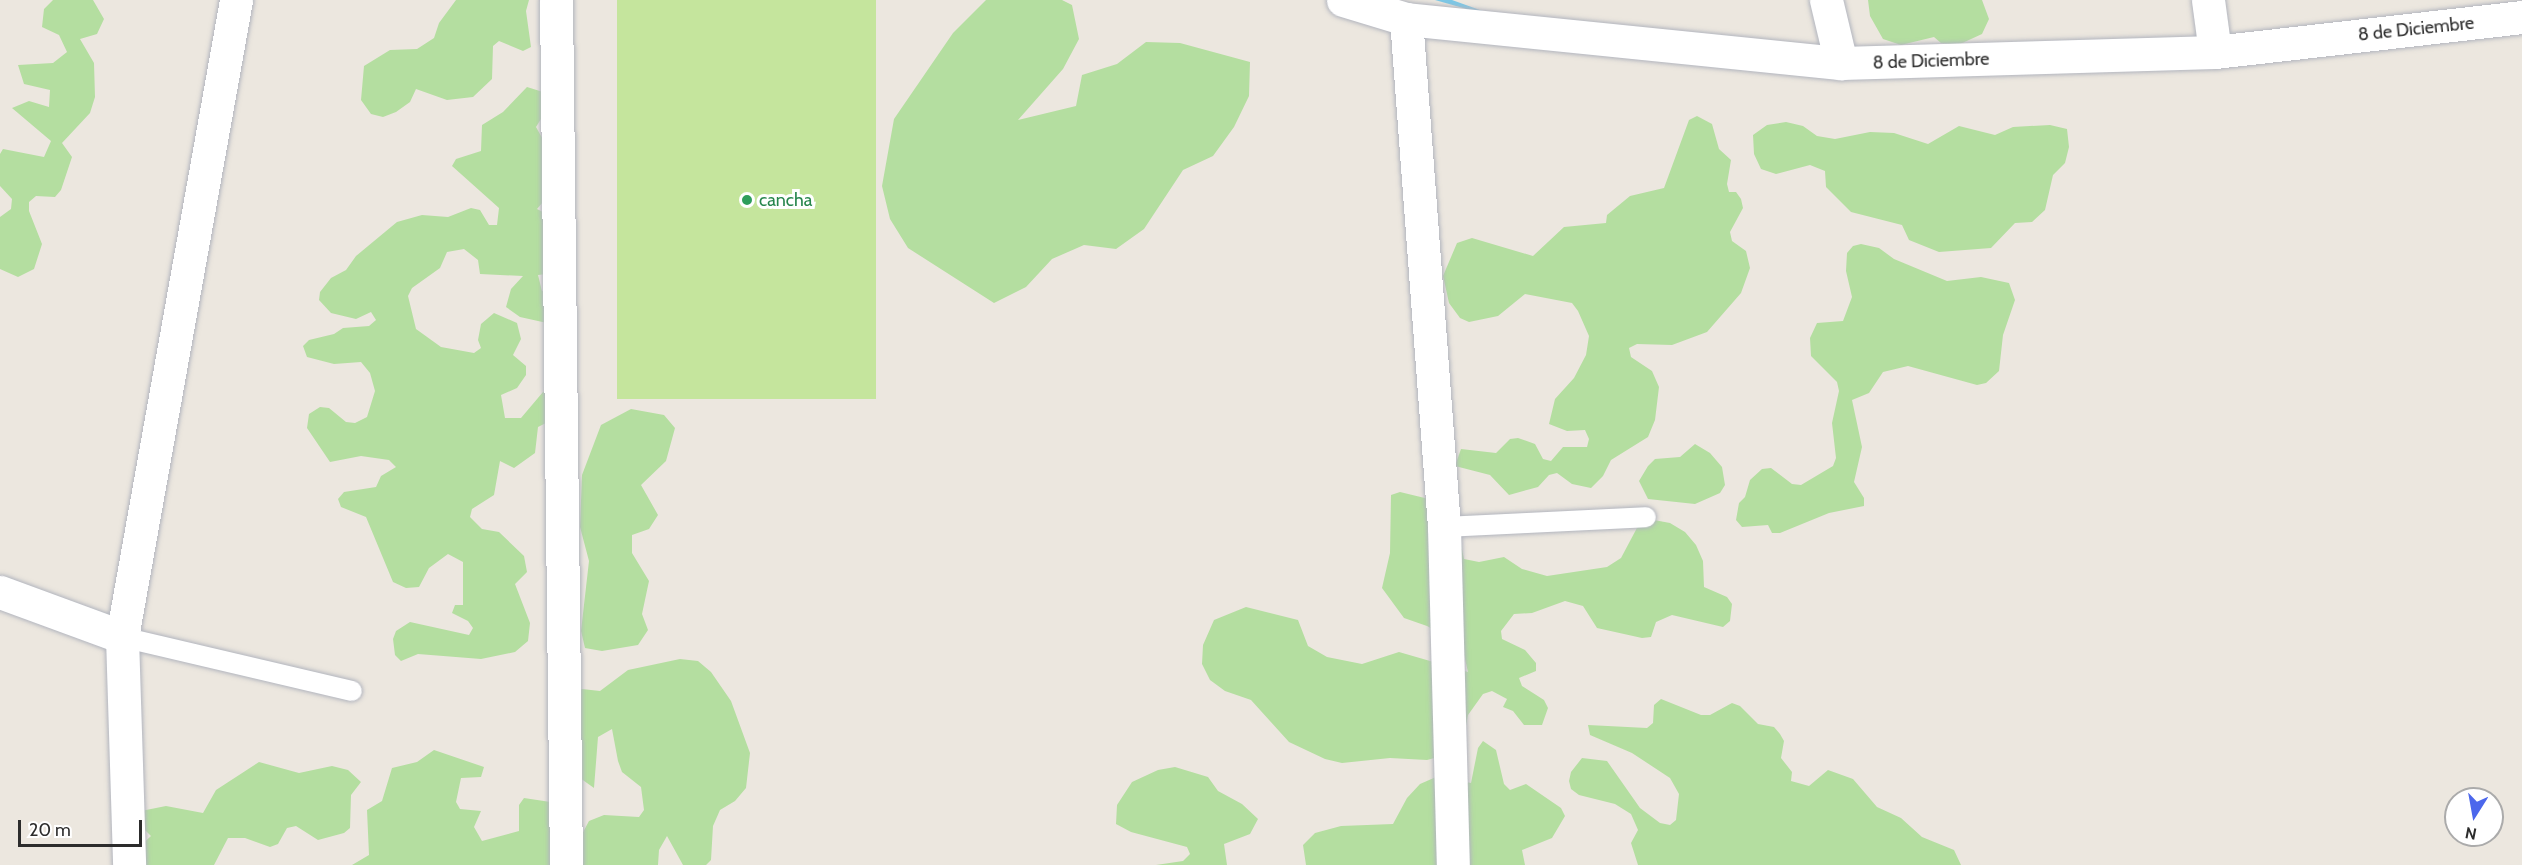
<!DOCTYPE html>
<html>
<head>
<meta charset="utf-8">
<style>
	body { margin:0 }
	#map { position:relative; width:2522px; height:865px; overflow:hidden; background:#ece7df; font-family:Cabin,sans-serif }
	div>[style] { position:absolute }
	.green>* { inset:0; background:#b4dea0 }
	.pitch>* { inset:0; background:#c5e59d; transform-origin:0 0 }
	.water>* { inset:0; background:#7bc7e6 }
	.roads { filter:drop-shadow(0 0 2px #b2b5be) drop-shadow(0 0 2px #b2b5be) }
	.lane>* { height:20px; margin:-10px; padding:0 10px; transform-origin:10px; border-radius:10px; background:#fff }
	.street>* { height:33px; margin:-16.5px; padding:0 16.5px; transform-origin:16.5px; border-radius:16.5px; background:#fff }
	.secondary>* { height:33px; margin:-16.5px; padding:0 16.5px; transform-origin:16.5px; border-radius:16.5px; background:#fff }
	.dots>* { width:16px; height:16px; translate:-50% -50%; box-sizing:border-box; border:3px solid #fff; border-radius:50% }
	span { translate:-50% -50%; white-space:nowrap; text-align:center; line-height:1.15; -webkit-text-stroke:6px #fff; paint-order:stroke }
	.street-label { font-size:18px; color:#2c2c2c }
	.leisure-label { font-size:18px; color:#27864d }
	.left { translate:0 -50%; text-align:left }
	.north { position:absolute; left:2444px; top:787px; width:60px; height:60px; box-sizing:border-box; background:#fff; border:2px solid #ababab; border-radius:50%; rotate:191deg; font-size:16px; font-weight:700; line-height:24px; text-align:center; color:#2c2c2c }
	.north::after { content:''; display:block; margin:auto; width:21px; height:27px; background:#4c67ec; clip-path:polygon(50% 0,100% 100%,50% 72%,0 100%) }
	.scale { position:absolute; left:18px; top:820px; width:124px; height:27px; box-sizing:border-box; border:3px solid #2c2c2c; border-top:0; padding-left:8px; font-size:18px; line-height:21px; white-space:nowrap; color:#2c2c2c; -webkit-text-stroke:4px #fff; paint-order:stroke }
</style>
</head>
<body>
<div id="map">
	<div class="green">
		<div style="clip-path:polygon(53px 0,93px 0,104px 19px,97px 34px,80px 39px,94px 63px,95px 97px,90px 113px,62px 143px,72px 157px,61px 190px,55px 197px,36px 196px,29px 202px,29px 211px,42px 244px,34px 269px,18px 277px,0 269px,0 217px,11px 209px,12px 199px,0 186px,0 154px,3px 149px,44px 157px,51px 141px,12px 108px,29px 101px,49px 107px,50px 90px,24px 84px,18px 65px,53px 63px,67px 52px,59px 35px,42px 27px,44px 9px)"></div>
		<div style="clip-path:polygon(456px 0,529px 0,526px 11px,531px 47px,523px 51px,499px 41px,493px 46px,492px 79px,473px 97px,447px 100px,416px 89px,410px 102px,396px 112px,383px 117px,371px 114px,361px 100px,364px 66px,390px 50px,417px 49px,434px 38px,439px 23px)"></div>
		<div style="clip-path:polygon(986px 0,1062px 0,1072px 5px,1079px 39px,1063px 69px,1018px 120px,1076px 106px,1082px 75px,1117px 64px,1146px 42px,1180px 43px,1250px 62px,1249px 96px,1234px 127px,1213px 156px,1183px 170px,1144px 229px,1116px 249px,1084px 245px,1052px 259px,1026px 287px,994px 303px,908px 248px,890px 219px,882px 186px,894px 119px,953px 33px)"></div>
		<div style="clip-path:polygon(1868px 0,1982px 0,1989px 19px,1982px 34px,1958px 45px,1941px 43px,1934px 37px,1901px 45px,1883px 39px,1870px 16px)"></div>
		<div style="clip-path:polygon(527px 87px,543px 92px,541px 119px,536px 127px,549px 150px,543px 202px,537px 209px,545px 213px,547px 274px,538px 275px,542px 291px,559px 295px,547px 323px,520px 317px,506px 307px,511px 289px,523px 276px,480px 274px,478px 260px,464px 249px,447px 252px,440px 268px,412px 288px,408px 296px,416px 329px,441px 347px,474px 353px,481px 348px,478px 340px,481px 324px,494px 313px,517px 323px,521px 339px,513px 355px,526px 366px,526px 375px,517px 388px,501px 395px,505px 418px,521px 418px,543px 392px,551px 391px,546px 423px,538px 427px,535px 453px,514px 468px,500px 461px,494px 495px,472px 509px,470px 517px,482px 529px,499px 532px,524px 556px,527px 572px,515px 584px,530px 623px,528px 641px,515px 652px,481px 659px,418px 654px,401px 661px,395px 655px,393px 639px,396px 631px,410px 622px,469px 635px,473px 628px,468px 621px,452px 613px,455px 605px,463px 605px,463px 562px,448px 554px,429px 568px,419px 587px,406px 588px,393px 582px,366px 517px,341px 507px,338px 499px,344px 492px,376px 487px,381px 476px,396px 467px,389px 460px,361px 456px,330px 462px,307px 428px,309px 414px,320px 407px,329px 408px,346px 422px,355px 423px,367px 417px,375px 391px,370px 373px,361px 362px,334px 364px,307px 357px,303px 346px,309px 340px,334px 334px,343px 328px,369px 326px,376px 320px,371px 312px,356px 319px,331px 313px,319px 300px,320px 292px,331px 278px,346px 270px,356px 256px,397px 222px,422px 215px,448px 217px,471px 208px,480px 210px,489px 225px,497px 225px,499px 208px,452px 166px,456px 159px,481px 151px,482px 125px,503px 112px)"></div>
		<div style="clip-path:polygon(1697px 116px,1712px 124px,1719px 149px,1731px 160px,1727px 184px,1729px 192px,1736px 192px,1741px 199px,1743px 208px,1730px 232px,1732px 241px,1746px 251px,1750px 268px,1741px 293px,1707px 332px,1672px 345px,1637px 344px,1629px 348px,1631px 357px,1652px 371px,1659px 387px,1655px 420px,1648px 437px,1611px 460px,1603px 476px,1591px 488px,1572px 484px,1557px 473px,1549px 475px,1538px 487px,1509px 495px,1490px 475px,1455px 466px,1461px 449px,1496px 453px,1510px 439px,1518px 438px,1535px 444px,1543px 459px,1551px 461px,1563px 447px,1587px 447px,1589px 439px,1585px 430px,1567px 431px,1549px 424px,1555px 399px,1574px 378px,1586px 355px,1589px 336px,1578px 311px,1572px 303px,1525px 294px,1498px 316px,1469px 322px,1460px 318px,1449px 303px,1443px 276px,1457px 243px,1472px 238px,1533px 256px,1564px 227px,1606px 223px,1607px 215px,1630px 196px,1664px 188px,1689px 120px)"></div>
		<div style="clip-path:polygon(1786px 122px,1803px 126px,1817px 136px,1835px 139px,1870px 132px,1894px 133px,1928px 144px,1959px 126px,1995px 135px,2013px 127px,2050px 125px,2067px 129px,2069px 147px,2065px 163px,2053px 175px,2045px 210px,2032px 222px,2015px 223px,1991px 248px,1939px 252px,1909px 240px,1902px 225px,1851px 212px,1826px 187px,1825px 171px,1810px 165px,1776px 174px,1761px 169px,1754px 154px,1753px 135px,1767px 125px)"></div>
		<div style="clip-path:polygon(1861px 244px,1879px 248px,1894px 259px,1947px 281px,1981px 277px,2009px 283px,2015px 300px,2003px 335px,1999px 371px,1986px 383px,1977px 385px,1908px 366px,1883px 372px,1869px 393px,1852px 400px,1862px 447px,1854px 482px,1864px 498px,1864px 506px,1829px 513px,1780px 533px,1772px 533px,1768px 525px,1742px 527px,1736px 520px,1739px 503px,1745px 497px,1750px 480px,1762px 469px,1771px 468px,1792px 484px,1801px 485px,1833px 466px,1836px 458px,1832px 423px,1839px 391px,1837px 382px,1811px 356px,1810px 338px,1817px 323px,1843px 321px,1852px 297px,1846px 271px,1847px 253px,1853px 246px)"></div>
		<div style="clip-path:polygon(631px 409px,664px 415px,675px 428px,666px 461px,641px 485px,658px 515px,649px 529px,632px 535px,632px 553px,649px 581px,642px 614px,648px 630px,638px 645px,602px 651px,585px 648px,581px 631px,589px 561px,580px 527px,582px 475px,601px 425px)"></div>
		<div style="clip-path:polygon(1695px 444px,1710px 453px,1722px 467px,1725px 485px,1720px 493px,1695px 504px,1648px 499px,1639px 481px,1648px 466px,1655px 459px,1680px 457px)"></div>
		<div style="clip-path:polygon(1400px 492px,1433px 500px,1459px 535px,1464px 559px,1479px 562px,1504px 557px,1522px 569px,1547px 576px,1607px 567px,1621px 558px,1638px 526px,1654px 520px,1670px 523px,1685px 532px,1696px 545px,1703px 561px,1704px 587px,1727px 597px,1732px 604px,1730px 621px,1723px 627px,1672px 615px,1656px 622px,1651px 637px,1642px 638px,1597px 628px,1583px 606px,1565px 601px,1532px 613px,1514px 614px,1501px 631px,1502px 639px,1525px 650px,1536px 663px,1536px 671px,1519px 678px,1522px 686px,1544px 700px,1548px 708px,1542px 725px,1524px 725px,1513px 711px,1503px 707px,1507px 699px,1492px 691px,1483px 694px,1468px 715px,1461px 751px,1427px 760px,1390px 758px,1342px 763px,1325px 759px,1289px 742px,1251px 700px,1225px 691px,1210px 680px,1202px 664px,1203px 645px,1214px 620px,1246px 607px,1298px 620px,1308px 646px,1327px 657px,1362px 664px,1399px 652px,1468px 672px,1462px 646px,1427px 626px,1404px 618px,1382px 588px,1390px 553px,1391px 495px)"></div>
		<div style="clip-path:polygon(680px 659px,698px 661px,711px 672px,731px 701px,750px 753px,746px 788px,735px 801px,720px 810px,713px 826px,711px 860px,706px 865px,683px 865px,667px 836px,659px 850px,658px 865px,583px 865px,579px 862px,581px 836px,589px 821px,604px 815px,639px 817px,644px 810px,641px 787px,622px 772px,618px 761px,612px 729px,598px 737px,594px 788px,580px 778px,566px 695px,582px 689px,600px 691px,628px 670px)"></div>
		<div style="clip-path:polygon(1661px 699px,1701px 715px,1710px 715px,1732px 703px,1740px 706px,1758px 724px,1774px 727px,1780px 734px,1784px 741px,1781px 758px,1792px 772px,1791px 781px,1809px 786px,1828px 770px,1853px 779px,1877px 807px,1901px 818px,1922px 837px,1954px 850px,1961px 865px,1638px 865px,1631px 843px,1638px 830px,1631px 814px,1615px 804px,1579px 795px,1571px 789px,1569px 781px,1571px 772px,1582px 758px,1607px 761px,1640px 808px,1660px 823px,1670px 825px,1676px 820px,1679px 794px,1670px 778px,1632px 753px,1590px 735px,1588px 725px,1647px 728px,1653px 723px,1654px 705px)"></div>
		<div style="clip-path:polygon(1483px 741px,1496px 750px,1504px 784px,1510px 790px,1526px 784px,1561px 808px,1565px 816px,1552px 838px,1522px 850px,1525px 865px,1306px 865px,1303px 845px,1315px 833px,1341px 826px,1393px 824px,1407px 798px,1420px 784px,1436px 777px,1471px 783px,1478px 748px)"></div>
		<div style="clip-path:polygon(434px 750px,484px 767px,481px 777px,461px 778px,456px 802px,460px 809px,481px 811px,474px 827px,482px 841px,519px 831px,519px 805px,524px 798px,557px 803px,555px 865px,352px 865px,369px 855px,367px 810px,382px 801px,392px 768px,417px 762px)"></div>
		<div style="clip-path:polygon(259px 762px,299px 773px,332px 766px,348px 770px,361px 782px,351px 795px,350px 828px,344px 833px,318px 840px,296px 826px,287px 828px,278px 844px,270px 847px,245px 838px,228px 838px,214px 865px,120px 865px,151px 836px,139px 824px,141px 811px,166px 806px,203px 813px,216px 790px)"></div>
		<div style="clip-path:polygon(1175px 767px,1208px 777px,1218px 791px,1242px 804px,1258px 819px,1250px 834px,1224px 844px,1227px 865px,1156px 865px,1183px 861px,1190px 854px,1187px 847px,1131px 832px,1116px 824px,1117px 805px,1132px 782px,1158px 770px)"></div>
	</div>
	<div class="pitch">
		<div style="left:617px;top:0;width:259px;height:399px"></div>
	</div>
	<div class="water">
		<div style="clip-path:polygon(1435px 0,1452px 0,1502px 18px,1484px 14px)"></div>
	</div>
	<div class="roads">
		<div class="lane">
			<div style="left:1444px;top:527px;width:202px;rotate:-2.8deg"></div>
			<div style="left:122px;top:637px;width:236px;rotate:13.2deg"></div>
		</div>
		<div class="street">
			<div style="left:556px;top:0;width:865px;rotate:89.34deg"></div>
			<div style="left:1826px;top:0;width:65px;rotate:76.6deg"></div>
			<div style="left:2208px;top:0;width:52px;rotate:82.3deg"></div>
			<div style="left:1406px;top:19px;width:509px;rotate:85.72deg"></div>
			<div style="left:1444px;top:527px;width:338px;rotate:88.5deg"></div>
			<div style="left:0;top:592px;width:130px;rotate:20.2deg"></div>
			<div style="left:122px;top:637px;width:228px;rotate:88.2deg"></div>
			<div style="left:122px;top:637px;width:647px;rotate:-79.85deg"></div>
		</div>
		<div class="secondary">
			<div style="left:1343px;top:0;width:66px;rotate:16.8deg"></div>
			<div style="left:1406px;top:19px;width:437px;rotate:5.8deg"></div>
			<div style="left:1841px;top:63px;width:374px;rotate:-1.7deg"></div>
			<div style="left:2215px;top:52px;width:309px;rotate:-6.5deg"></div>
		</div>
	</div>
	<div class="dots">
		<div style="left:747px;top:200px;background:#2e9e5b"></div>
	</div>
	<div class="street-label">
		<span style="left:2416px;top:29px;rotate:-6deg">8 de Diciembre</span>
		<span style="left:1931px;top:61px;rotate:-2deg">8 de Diciembre</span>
	</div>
	<div class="leisure-label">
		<span class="left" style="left:759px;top:200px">cancha</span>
	</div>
	<div class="north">N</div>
	<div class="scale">20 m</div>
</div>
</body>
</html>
